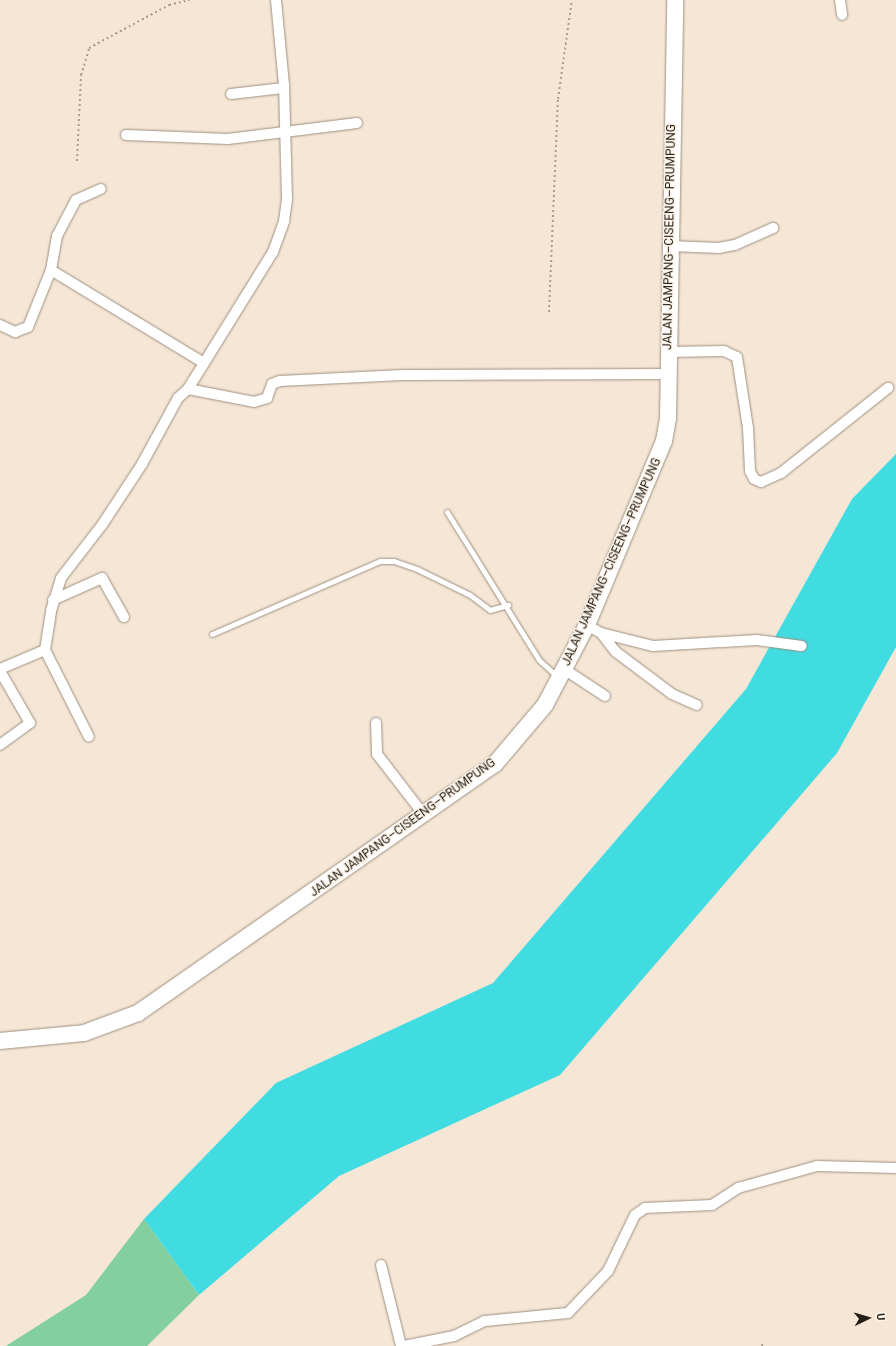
<!DOCTYPE html>
<html>
<head>
<meta charset="utf-8">
<style>
	body { margin:0 }
	#map { position:relative; width:896px; height:1346px; overflow:hidden; background:#f5e6d5; font-family:Roboto,sans-serif }
	div>[style] { position:absolute }
	.green>* { inset:0; background:#83cf9d }
	.water>* { inset:0; background:#41dce2 }
	.path>* { height:2px; margin-top:-1px; transform-origin:0; background:repeating-linear-gradient(90deg,#a89d90 0 2px,transparent 0 5px) }
	.roads { filter:drop-shadow(0 0 1px #9e9081) drop-shadow(0 0 1px #9e9081) }
	.service>* { height:5px; margin:-2.5px; padding:0 2.5px; transform-origin:2.5px; border-radius:2.5px; background:#fff }
	.minor>* { height:10px; margin:-5px; padding:0 5px; transform-origin:5px; border-radius:5px; background:#fff }
	.primary>* { height:16px; margin:-8px; padding:0 8px; transform-origin:8px; border-radius:8px; background:#fff }
	span { translate:-50% -50%; white-space:nowrap; text-align:center; line-height:1.15; -webkit-text-stroke:3px #fdf4ea; paint-order:stroke }
	.street-label { font-size:12px; color:#231d17 }
	.north { position:absolute; left:848px; top:1298px; width:40px; height:40px; -webkit-text-stroke:3px #fdf4ea; paint-order:stroke; rotate:85deg; font-size:11px; font-weight:700; line-height:16px; text-align:center; color:#231d17 }
	.north::after { content:''; display:block; margin:auto; width:14px; height:18px; background:#231d17; clip-path:polygon(50% 0,100% 100%,50% 72%,0 100%) }
</style>
</head>
<body>
<div id="map">
	<div class="green">
		<div style="clip-path:polygon(144px 1219px,199px 1295px,147px 1346px,6px 1346px,86px 1295px)"></div>
	</div>
	<div class="water">
		<div style="clip-path:polygon(896px 454px,896px 647px,837px 753px,560px 1075px,339px 1176px,199px 1295px,144px 1219px,276px 1083px,493px 983px,746px 689px,852px 499px)"></div>
	</div>
	<div class="path">
		<div style="left:77px;top:161px;width:86px;rotate:-87.3deg"></div>
		<div style="left:81px;top:75px;width:28px;rotate:-73deg"></div>
		<div style="left:89px;top:48px;width:91px;rotate:-28.3deg"></div>
		<div style="left:169px;top:5px;width:21px;rotate:-14deg"></div>
		<div style="left:549px;top:312px;width:213px;rotate:-87.6deg"></div>
		<div style="left:558px;top:99px;width:100px;rotate:-82deg"></div>
		<div style="left:762px;top:1346px;width:5px;rotate:-79deg"></div>
	</div>
	<div class="roads">
		<div class="service">
			<div style="left:447px;top:512px;width:174px;rotate:58.1deg"></div>
			<div style="left:539px;top:660px;width:24px;rotate:42deg"></div>
			<div style="left:212px;top:634px;width:183px;rotate:-23.5deg"></div>
			<div style="left:380px;top:561px;width:14px"></div>
			<div style="left:394px;top:561px;width:24px;rotate:19deg"></div>
			<div style="left:417px;top:569px;width:59px;rotate:26.1deg"></div>
			<div style="left:470px;top:595px;width:25px;rotate:37deg"></div>
			<div style="left:490px;top:610px;width:19px;rotate:-16deg"></div>
		</div>
		<div class="minor">
			<div style="left:840px;top:0;width:15px;rotate:82deg"></div>
			<div style="left:231px;top:94px;width:53px;rotate:-6.5deg"></div>
			<div style="left:126px;top:135px;width:102px;rotate:2.2deg"></div>
			<div style="left:228px;top:139px;width:130px;rotate:-7.1deg"></div>
			<div style="left:670px;top:246px;width:49px;rotate:2.3deg"></div>
			<div style="left:719px;top:248px;width:16px;rotate:-11deg"></div>
			<div style="left:735px;top:245px;width:42px;rotate:-24.1deg"></div>
			<div style="left:51px;top:270px;width:35px;rotate:-80deg"></div>
			<div style="left:57px;top:236px;width:41px;rotate:-62.2deg"></div>
			<div style="left:76px;top:200px;width:27px;rotate:-24deg"></div>
			<div style="left:0;top:325px;width:17px;rotate:25deg"></div>
			<div style="left:15px;top:332px;width:14px;rotate:-21deg"></div>
			<div style="left:28px;top:327px;width:61px;rotate:-68deg"></div>
			<div style="left:51px;top:270px;width:179px;rotate:31.3deg"></div>
			<div style="left:669px;top:352px;width:55px;rotate:-1deg"></div>
			<div style="left:724px;top:351px;width:14px;rotate:25deg"></div>
			<div style="left:737px;top:357px;width:72px;rotate:81.2deg"></div>
			<div style="left:748px;top:428px;width:43px;rotate:87.3deg"></div>
			<div style="left:750px;top:471px;width:9px;rotate:63deg"></div>
			<div style="left:754px;top:479px;width:8px;rotate:23deg"></div>
			<div style="left:761px;top:482px;width:22px;rotate:-24deg"></div>
			<div style="left:781px;top:473px;width:137px;rotate:-38.5deg"></div>
			<div style="left:188px;top:389px;width:67px;rotate:11.1deg"></div>
			<div style="left:254px;top:402px;width:14px;rotate:-17deg"></div>
			<div style="left:267px;top:398px;width:15px;rotate:-70deg"></div>
			<div style="left:272px;top:384px;width:9px;rotate:-21deg"></div>
			<div style="left:280px;top:381px;width:123px;rotate:-2.8deg"></div>
			<div style="left:403px;top:375px;width:266px;rotate:-0.2deg"></div>
			<div style="left:53px;top:600px;width:54px;rotate:-24.2deg"></div>
			<div style="left:102px;top:578px;width:45px;rotate:60.6deg"></div>
			<div style="left:587px;top:625px;width:16px;rotate:30deg"></div>
			<div style="left:601px;top:633px;width:54px;rotate:14deg"></div>
			<div style="left:653px;top:646px;width:104px;rotate:-3.3deg"></div>
			<div style="left:757px;top:640px;width:45px;rotate:7.6deg"></div>
			<div style="left:601px;top:633px;width:24px;rotate:52deg"></div>
			<div style="left:616px;top:652px;width:70px;rotate:36.9deg"></div>
			<div style="left:672px;top:694px;width:27px;rotate:24deg"></div>
			<div style="left:45px;top:650px;width:97px;rotate:63.2deg"></div>
			<div style="left:0;top:669px;width:49px;rotate:-22.9deg"></div>
			<div style="left:45px;top:650px;width:39px;rotate:-81deg"></div>
			<div style="left:51px;top:611px;width:34px;rotate:-73deg"></div>
			<div style="left:61px;top:578px;width:67px;rotate:-52.3deg"></div>
			<div style="left:102px;top:525px;width:73px;rotate:-56.7deg"></div>
			<div style="left:142px;top:464px;width:75px;rotate:-61.4deg"></div>
			<div style="left:178px;top:398px;width:13px;rotate:-42deg"></div>
			<div style="left:188px;top:389px;width:161px;rotate:-58.2deg"></div>
			<div style="left:273px;top:252px;width:33px;rotate:-70deg"></div>
			<div style="left:284px;top:221px;width:22px;rotate:-82deg"></div>
			<div style="left:287px;top:199px;width:114px;rotate:-91.5deg"></div>
			<div style="left:284px;top:85px;width:85px;rotate:-95.4deg"></div>
			<div style="left:564px;top:669px;width:49px;rotate:33.4deg"></div>
			<div style="left:0;top:671px;width:60px;rotate:60deg"></div>
			<div style="left:30px;top:723px;width:37px;rotate:144deg"></div>
			<div style="left:376px;top:723px;width:31px;rotate:88deg"></div>
			<div style="left:377px;top:754px;width:77px;rotate:52.4deg"></div>
			<div style="left:381px;top:1265px;width:83px;rotate:76.1deg"></div>
			<div style="left:404px;top:1346px;width:51px;rotate:-11.3deg"></div>
			<div style="left:454px;top:1336px;width:34px;rotate:-26deg"></div>
			<div style="left:485px;top:1321px;width:83px;rotate:-5.5deg"></div>
			<div style="left:568px;top:1313px;width:58px;rotate:-46.4deg"></div>
			<div style="left:608px;top:1271px;width:62px;rotate:-64.3deg"></div>
			<div style="left:635px;top:1215px;width:12px;rotate:-35deg"></div>
			<div style="left:645px;top:1208px;width:67px;rotate:-2.6deg"></div>
			<div style="left:712px;top:1205px;width:31px;rotate:-33deg"></div>
			<div style="left:738px;top:1188px;width:82px;rotate:-15.6deg"></div>
			<div style="left:817px;top:1166px;width:79px;rotate:1.5deg"></div>
		</div>
		<div class="primary">
			<div style="left:0;top:1041px;width:84px;rotate:-5.4deg"></div>
			<div style="left:84px;top:1033px;width:58px;rotate:-20.3deg"></div>
			<div style="left:138px;top:1013px;width:435px;rotate:-34.9deg"></div>
			<div style="left:495px;top:764px;width:77px;rotate:-49.7deg"></div>
			<div style="left:545px;top:705px;width:90px;rotate:-62.3deg"></div>
			<div style="left:587px;top:625px;width:199px;rotate:-67.3deg"></div>
			<div style="left:664px;top:441px;width:23px;rotate:-80deg"></div>
			<div style="left:668px;top:418px;width:418px;rotate:-89deg"></div>
		</div>
	</div>
	<div class="street-label">
		<span style="left:670px;top:237px;rotate:-89deg">JALAN JAMPANG–CISEENG–PRUMPUNG</span>
		<span style="left:612px;top:562px;rotate:-66deg">JALAN JAMPANG–CISEENG–PRUMPUNG</span>
		<span style="left:403px;top:828px;rotate:-36deg">JALAN JAMPANG–CISEENG–PRUMPUNG</span>
	</div>
	<div class="north">U</div>
</div>
</body>
</html>
